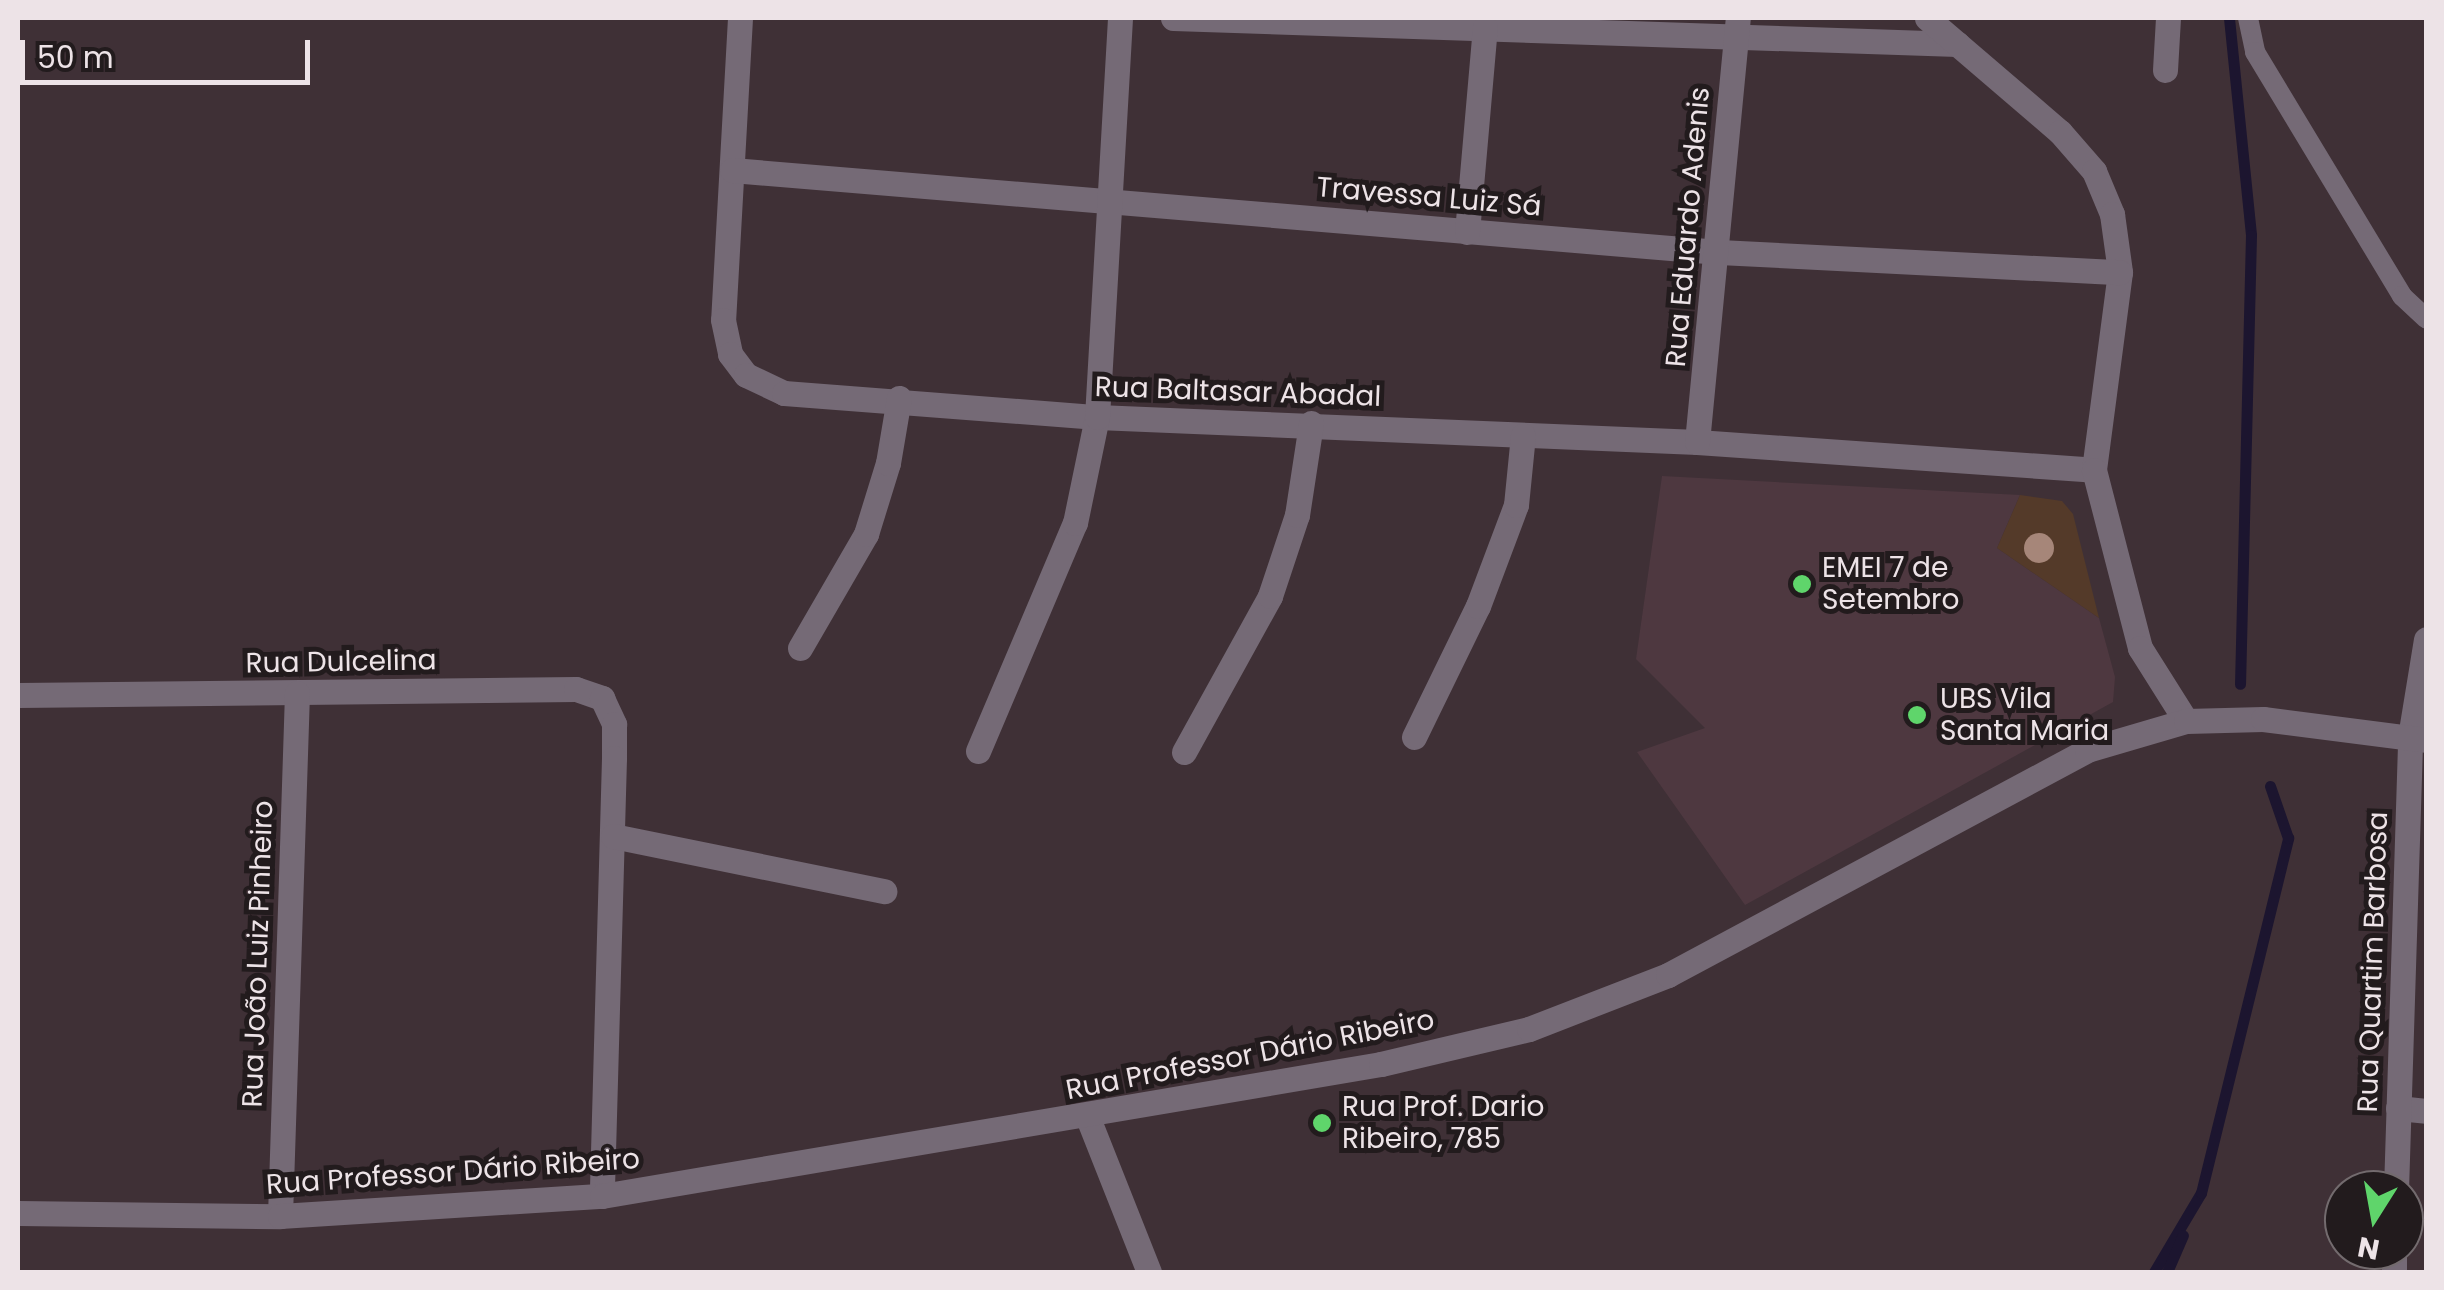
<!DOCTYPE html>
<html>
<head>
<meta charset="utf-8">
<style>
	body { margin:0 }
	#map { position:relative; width:2444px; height:1290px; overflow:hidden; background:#3f3036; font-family:Poppins,sans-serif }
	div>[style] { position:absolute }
	.built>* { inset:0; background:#4e3840 }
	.green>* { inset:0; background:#543a29 }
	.stream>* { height:11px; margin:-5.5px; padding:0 5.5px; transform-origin:5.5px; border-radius:5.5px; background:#1c152f }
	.service>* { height:20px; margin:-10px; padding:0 10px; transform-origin:10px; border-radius:10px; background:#756a76 }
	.minor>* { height:25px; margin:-12.5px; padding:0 12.5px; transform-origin:12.5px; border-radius:12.5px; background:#756a76 }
	.tertiary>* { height:25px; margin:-12.5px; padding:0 12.5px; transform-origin:12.5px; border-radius:12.5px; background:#756a76 }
	.trees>* { width:30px; height:30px; margin:-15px; border-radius:50%; background:#a68679 }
	.dots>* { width:28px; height:28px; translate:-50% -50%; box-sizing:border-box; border:5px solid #221b1d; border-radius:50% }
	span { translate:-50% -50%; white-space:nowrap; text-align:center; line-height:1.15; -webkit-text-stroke:10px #221b1d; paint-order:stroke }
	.street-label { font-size:28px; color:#ede3e7 }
	.poi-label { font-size:28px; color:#ede3e7 }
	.left { translate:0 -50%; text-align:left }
	.frame { position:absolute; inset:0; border:20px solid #ede3e7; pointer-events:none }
	.north { position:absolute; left:2324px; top:1170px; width:100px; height:100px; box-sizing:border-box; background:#221b1d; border:2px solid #736b6e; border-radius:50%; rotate:191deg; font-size:28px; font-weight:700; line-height:40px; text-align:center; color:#ede3e7 }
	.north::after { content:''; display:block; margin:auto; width:35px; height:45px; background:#5fd56b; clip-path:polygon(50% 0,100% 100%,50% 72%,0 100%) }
	.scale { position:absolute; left:20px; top:40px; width:290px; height:45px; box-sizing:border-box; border:5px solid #ede3e7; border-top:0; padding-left:12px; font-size:30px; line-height:35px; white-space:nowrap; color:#ede3e7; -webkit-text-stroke:8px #221b1d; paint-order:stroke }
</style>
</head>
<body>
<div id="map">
	<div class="built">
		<div style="clip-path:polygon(1662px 476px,2020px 495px,1997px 548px,2099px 618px,2115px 677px,2113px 702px,1745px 905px,1637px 752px,1705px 728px,1636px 659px)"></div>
	</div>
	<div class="green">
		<div style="clip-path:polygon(2020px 495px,2062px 501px,2073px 514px,2099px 618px,1997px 548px)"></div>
	</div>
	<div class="stream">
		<div style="left:2229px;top:18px;width:218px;rotate:84.2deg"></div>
		<div style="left:2251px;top:235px;width:449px;rotate:91.4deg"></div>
		<div style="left:2154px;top:1272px;width:92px;rotate:-59.3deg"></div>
		<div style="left:2201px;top:1193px;width:366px;rotate:-76.2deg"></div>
		<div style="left:2288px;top:838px;width:55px;rotate:-109.1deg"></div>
		<div style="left:2167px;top:1272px;width:40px;rotate:-66.6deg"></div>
	</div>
	<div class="service">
		<div style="left:2248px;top:18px;width:35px;rotate:78deg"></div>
		<div style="left:2255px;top:52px;width:285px;rotate:58.9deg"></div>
		<div style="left:2402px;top:296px;width:33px;rotate:43deg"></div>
	</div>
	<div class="minor">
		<div style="left:740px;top:18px;width:302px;rotate:93.2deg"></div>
		<div style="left:723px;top:320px;width:35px;rotate:78deg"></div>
		<div style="left:730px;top:354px;width:26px;rotate:53deg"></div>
		<div style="left:746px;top:375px;width:42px;rotate:25.3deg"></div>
		<div style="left:784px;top:393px;width:314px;rotate:4.4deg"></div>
		<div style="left:1097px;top:417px;width:601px;rotate:2.39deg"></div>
		<div style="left:1697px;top:442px;width:398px;rotate:4deg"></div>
		<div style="left:1173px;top:18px;width:785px;rotate:1.9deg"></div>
		<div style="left:1927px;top:18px;width:175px;rotate:40.6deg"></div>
		<div style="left:2060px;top:132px;width:52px;rotate:48.9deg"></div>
		<div style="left:2094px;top:171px;width:47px;rotate:67.3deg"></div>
		<div style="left:2112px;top:214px;width:59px;rotate:82.1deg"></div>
		<div style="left:2120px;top:272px;width:200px;rotate:97.5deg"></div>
		<div style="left:2094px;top:470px;width:184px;rotate:75.5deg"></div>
		<div style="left:2140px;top:648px;width:86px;rotate:57.8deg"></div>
		<div style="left:2165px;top:70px;width:52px;rotate:-86.7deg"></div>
		<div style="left:732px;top:170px;width:990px;rotate:4.75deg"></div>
		<div style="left:1719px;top:252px;width:401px;rotate:2.9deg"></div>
		<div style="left:1467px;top:232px;width:205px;rotate:-85deg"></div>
		<div style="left:1697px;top:442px;width:426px;rotate:-84.5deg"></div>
		<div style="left:800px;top:648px;width:132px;rotate:-59.9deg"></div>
		<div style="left:866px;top:534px;width:74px;rotate:-72.8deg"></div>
		<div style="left:888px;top:463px;width:66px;rotate:-80.4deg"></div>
		<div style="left:18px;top:695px;width:558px;rotate:-0.62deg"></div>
		<div style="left:576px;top:689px;width:28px;rotate:19deg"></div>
		<div style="left:602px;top:698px;width:29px;rotate:65deg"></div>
		<div style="left:614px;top:724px;width:34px;rotate:90deg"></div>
		<div style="left:614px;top:758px;width:438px;rotate:91.6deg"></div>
		<div style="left:1414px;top:737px;width:146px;rotate:-64deg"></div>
		<div style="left:1478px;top:606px;width:108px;rotate:-69.4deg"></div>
		<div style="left:1516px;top:505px;width:70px;rotate:-84.3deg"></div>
		<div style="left:978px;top:751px;width:248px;rotate:-67deg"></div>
		<div style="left:1075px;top:523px;width:108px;rotate:-78.3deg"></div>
		<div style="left:1097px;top:417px;width:400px;rotate:-86.7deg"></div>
		<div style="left:1184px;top:752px;width:178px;rotate:-61.1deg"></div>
		<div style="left:1270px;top:596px;width:85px;rotate:-71.6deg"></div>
		<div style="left:1297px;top:515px;width:93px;rotate:-81.3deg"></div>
		<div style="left:613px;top:836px;width:277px;rotate:11.5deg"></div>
		<div style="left:2398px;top:1108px;width:28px;rotate:6deg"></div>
		<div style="left:1088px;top:1118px;width:166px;rotate:68.4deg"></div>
		<div style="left:2396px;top:1190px;width:453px;rotate:-88.2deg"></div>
		<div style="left:2410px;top:737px;width:99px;rotate:-80.7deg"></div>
		<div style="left:280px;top:1216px;width:523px;rotate:-88.14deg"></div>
		<div style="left:2394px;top:1272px;width:22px;rotate:-90deg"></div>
	</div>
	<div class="tertiary">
		<div style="left:18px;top:1213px;width:262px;rotate:0.7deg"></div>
		<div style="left:280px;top:1216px;width:323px;rotate:-3.6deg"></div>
		<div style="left:602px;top:1196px;width:790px;rotate:-9.62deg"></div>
		<div style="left:1381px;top:1064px;width:152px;rotate:-13.3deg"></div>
		<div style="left:1529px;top:1029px;width:149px;rotate:-21.2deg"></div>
		<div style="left:1668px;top:975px;width:476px;rotate:-28.2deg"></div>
		<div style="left:2087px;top:750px;width:103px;rotate:-16.3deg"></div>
		<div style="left:2186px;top:721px;width:77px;rotate:-1.5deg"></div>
		<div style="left:2263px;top:719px;width:164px;rotate:7.3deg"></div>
	</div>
	<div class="trees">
		<div style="left:2039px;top:548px"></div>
	</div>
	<div class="dots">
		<div style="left:1802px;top:584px;background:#5fd56b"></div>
		<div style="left:1917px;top:715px;background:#5fd56b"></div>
		<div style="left:1322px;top:1123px;background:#5fd56b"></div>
	</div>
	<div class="street-label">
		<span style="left:1429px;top:197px;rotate:5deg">Travessa Luiz Sá</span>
		<span style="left:1688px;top:227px;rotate:-85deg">Rua Eduardo Adenis</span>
		<span style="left:1238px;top:392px;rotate:2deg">Rua Baltasar Abadal</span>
		<span style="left:341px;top:662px;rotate:-1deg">Rua Dulcelina</span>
		<span style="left:258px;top:954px;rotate:-88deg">Rua João Luiz Pinheiro</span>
		<span style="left:2373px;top:962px;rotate:-88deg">Rua Quartim Barbosa</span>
		<span style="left:1250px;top:1055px;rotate:-11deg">Rua Professor Dário Ribeiro</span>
		<span style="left:453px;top:1172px;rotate:-4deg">Rua Professor Dário Ribeiro</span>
	</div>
	<div class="poi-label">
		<span class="left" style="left:1822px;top:584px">EMEI 7 de<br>Setembro</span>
		<span class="left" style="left:1940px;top:715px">UBS Vila<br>Santa Maria</span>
		<span class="left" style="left:1342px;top:1123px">Rua Prof. Dario<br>Ribeiro, 785</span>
	</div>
	<div class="frame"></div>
	<div class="north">N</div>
	<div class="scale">50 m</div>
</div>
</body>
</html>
